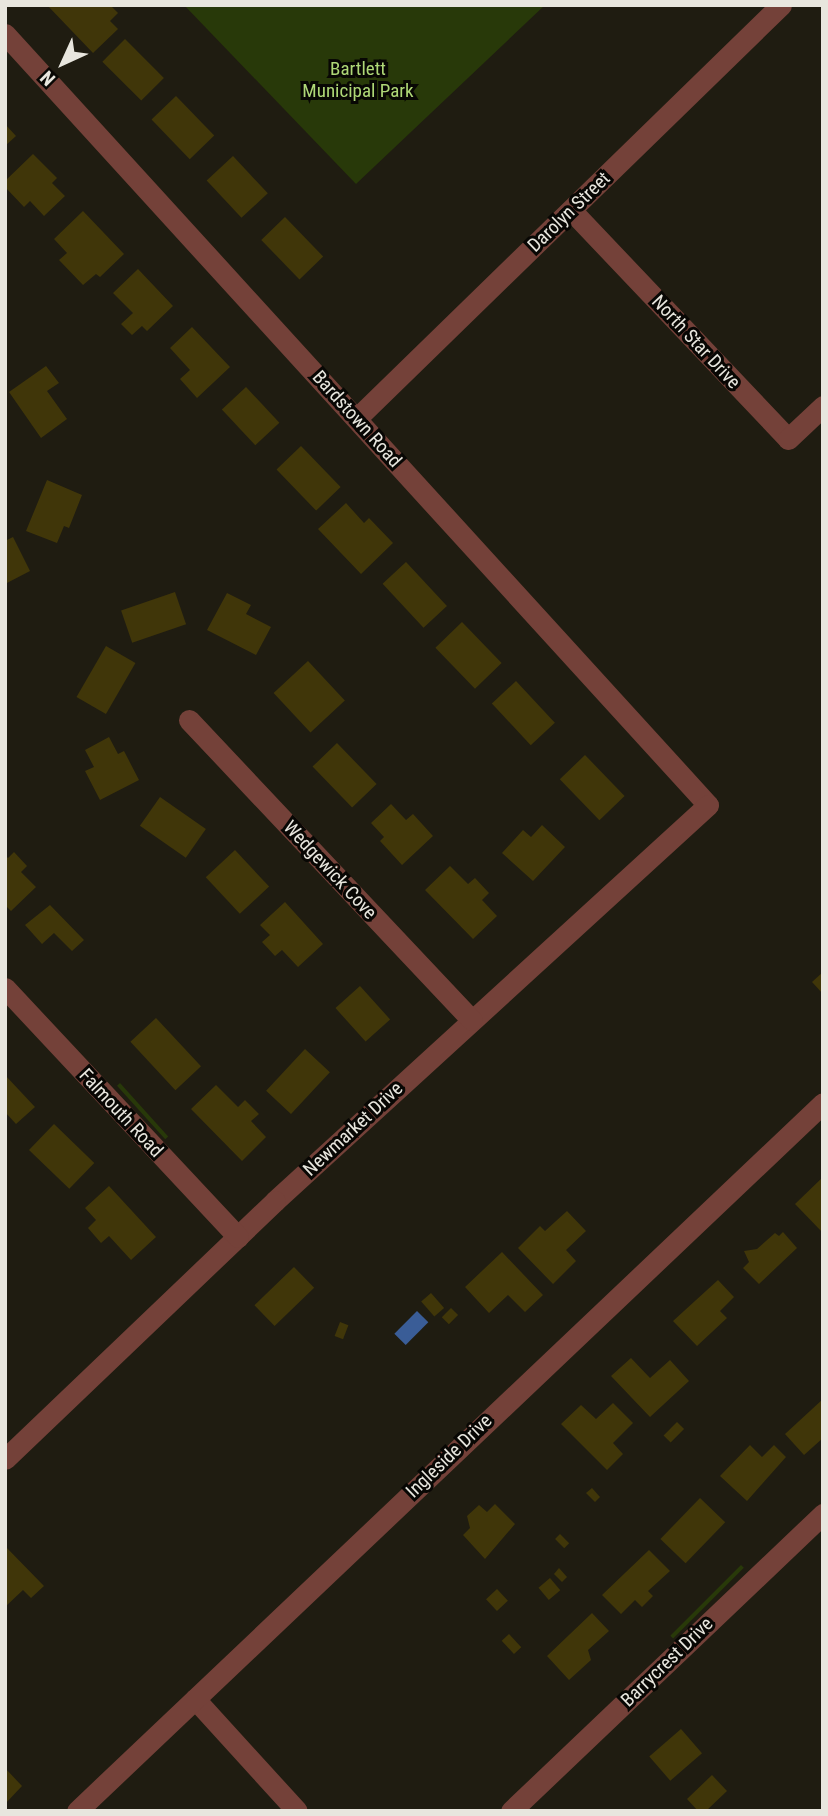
<!DOCTYPE html>
<html>
<head>
<meta charset="utf-8">
<style>
	body { margin:0 }
	#map { position:relative; width:828px; height:1816px; overflow:hidden; background:#1f1c11; font-family:"Roboto Condensed",sans-serif }
	div>[style] { position:absolute }
	.green>* { inset:0; background:#283909; transform-origin:0 0 }
	.water>* { inset:0; background:#3a5d97; transform-origin:0 0 }
	.building>* { inset:0; background:#403609; transform-origin:0 0 }
	.minor>* { height:21px; margin:-10.5px; padding:0 10.5px; transform-origin:10.5px; border-radius:10.5px; background:#744139 }
	span { translate:-50% -50%; white-space:nowrap; text-align:center; line-height:1.15; -webkit-text-stroke:6px #080704; paint-order:stroke }
	.park-label { font-size:19px; color:#afd877 }
	.street-label { font-size:19px; color:#e8e6de }
	.frame { position:absolute; inset:0; border:7px solid #e8e6de; pointer-events:none }
	.north { position:absolute; left:28px; top:28px; width:70px; height:70px; -webkit-text-stroke:5px #080704; paint-order:stroke; rotate:225deg; font-size:19px; font-weight:700; line-height:28px; text-align:center; color:#e8e6de }
	.north::after { content:''; display:block; margin:auto; width:24px; height:32px; background:#e8e6de; clip-path:polygon(50% 0,100% 100%,50% 72%,0 100%) }
</style>
</head>
<body>
<div id="map">
	<div class="green">
		<div style="clip-path:polygon(184px 5px,545px 5px,356px 184px)"></div>
		<div style="left:120px;top:1083px;width:72px;height:4px;rotate:48deg"></div>
		<div style="left:741px;top:1565px;width:4px;height:100px;rotate:45deg"></div>
	</div>
	<div class="water">
		<div style="left:417px;top:1311px;width:16px;height:32px;rotate:45deg"></div>
	</div>
	<div class="building">
		<div style="clip-path:polygon(47px 5px,110px 5px,118px 13px,110px 21px,118px 29px,93px 53px)"></div>
		<div style="left:125px;top:39px;width:55px;height:32px;rotate:45deg"></div>
		<div style="left:176px;top:96px;width:55px;height:34px;rotate:46deg"></div>
		<div style="clip-path:polygon(5px 124px,16px 136px,5px 146px)"></div>
		<div style="clip-path:polygon(33px 154px,57px 178px,52px 183px,65px 196px,44px 216px,30px 201px,24px 207px,5px 187px,5px 181px)"></div>
		<div style="left:233px;top:156px;width:51px;height:36px;rotate:47deg"></div>
		<div style="clip-path:polygon(83px 211px,124px 254px,100px 277px,96px 274px,83px 285px,59px 260px,67px 253px,54px 239px)"></div>
		<div style="left:285px;top:217px;width:55px;height:33px;rotate:46deg"></div>
		<div style="clip-path:polygon(138px 269px,173px 306px,147px 331px,142px 326px,132px 335px,121px 324px,133px 313px,113px 293px)"></div>
		<div style="clip-path:polygon(192px 327px,230px 367px,197px 398px,180px 379px,190px 370px,170px 348px)"></div>
		<div style="clip-path:polygon(46px 366px,59px 383px,47px 391px,67px 419px,41px 438px,9px 392px)"></div>
		<div style="left:246px;top:387px;width:49px;height:33px;rotate:47deg"></div>
		<div style="left:301px;top:446px;width:57px;height:34px;rotate:46deg"></div>
		<div style="clip-path:polygon(47px 480px,82px 495px,69px 528px,64px 526px,57px 543px,26px 531px)"></div>
		<div style="clip-path:polygon(346px 503px,364px 523px,369px 518px,393px 543px,361px 574px,318px 529px)"></div>
		<div style="clip-path:polygon(13px 537px,30px 571px,5px 584px,5px 541px)"></div>
		<div style="left:406px;top:562px;width:60px;height:32px;rotate:47deg"></div>
		<div style="left:175px;top:592px;width:34px;height:57px;rotate:71deg"></div>
		<div style="clip-path:polygon(227px 593px,251px 605px,246px 614px,271px 627px,256px 655px,207px 630px)"></div>
		<div style="left:462px;top:622px;width:57px;height:37px;rotate:46deg"></div>
		<div style="left:106px;top:646px;width:34px;height:59px;rotate:30deg"></div>
		<div style="left:308px;top:661px;width:54px;height:47px;rotate:47deg"></div>
		<div style="left:516px;top:681px;width:57px;height:33px;rotate:47deg"></div>
		<div style="clip-path:polygon(109px 737px,118px 754px,124px 751px,139px 780px,100px 800px,85px 771px,94px 767px,85px 750px)"></div>
		<div style="left:337px;top:743px;width:57px;height:34px;rotate:46deg"></div>
		<div style="left:585px;top:755px;width:57px;height:35px;rotate:46deg"></div>
		<div style="left:160px;top:797px;width:56px;height:35px;rotate:35deg"></div>
		<div style="clip-path:polygon(391px 804px,406px 820px,413px 814px,433px 836px,402px 865px,380px 841px,384px 837px,371px 823px)"></div>
		<div style="clip-path:polygon(542px 825px,565px 847px,533px 881px,502px 853px,523px 830px,531px 837px)"></div>
		<div style="left:235px;top:850px;width:50px;height:40px;rotate:47deg"></div>
		<div style="clip-path:polygon(14px 852px,27px 866px,21px 872px,36px 887px,11px 911px,5px 905px,5px 855px,8px 858px)"></div>
		<div style="clip-path:polygon(450px 866px,468px 884px,475px 878px,489px 893px,482px 900px,497px 916px,473px 939px,425px 890px)"></div>
		<div style="clip-path:polygon(285px 902px,323px 944px,298px 967px,282px 950px,275px 956px,262px 942px,270px 935px,260px 925px)"></div>
		<div style="clip-path:polygon(50px 905px,84px 940px,72px 951px,54px 933px,42px 944px,25px 925px)"></div>
		<div style="clip-path:polygon(823px 972px,823px 994px,812px 982px)"></div>
		<div style="left:360px;top:986px;width:45px;height:33px;rotate:48deg"></div>
		<div style="left:156px;top:1018px;width:66px;height:35px;rotate:47deg"></div>
		<div style="left:305px;top:1049px;width:34px;height:57px;rotate:43deg"></div>
		<div style="clip-path:polygon(5px 1075px,35px 1107px,16px 1124px,5px 1112px)"></div>
		<div style="clip-path:polygon(216px 1085px,238px 1107px,245px 1100px,259px 1114px,251px 1121px,266px 1137px,242px 1161px,191px 1109px)"></div>
		<div style="left:54px;top:1124px;width:56px;height:36px;rotate:44deg"></div>
		<div style="clip-path:polygon(823px 1177px,823px 1233px,795px 1204px)"></div>
		<div style="clip-path:polygon(109px 1186px,156px 1237px,131px 1260px,109px 1236px,101px 1243px,88px 1228px,96px 1220px,85px 1208px)"></div>
		<div style="clip-path:polygon(567px 1211px,586px 1231px,566px 1250px,576px 1261px,553px 1284px,518px 1248px,540px 1226px,545px 1231px)"></div>
		<div style="clip-path:polygon(783px 1232px,797px 1248px,759px 1284px,743px 1268px,749px 1262px,744px 1251px,757px 1249px,775px 1233px,779px 1236px)"></div>
		<div style="clip-path:polygon(502px 1252px,543px 1295px,525px 1312px,508px 1295px,489px 1313px,465px 1287px)"></div>
		<div style="left:294px;top:1267px;width:29px;height:55px;rotate:46deg"></div>
		<div style="clip-path:polygon(718px 1280px,734px 1297px,720px 1311px,727px 1318px,697px 1346px,673px 1321px)"></div>
		<div style="left:431px;top:1293px;width:20px;height:13px;rotate:49deg"></div>
		<div style="left:451px;top:1308px;width:10px;height:13px;rotate:45deg"></div>
		<div style="left:340px;top:1322px;width:9px;height:15px;rotate:21deg"></div>
		<div style="clip-path:polygon(631px 1358px,650px 1378px,670px 1360px,689px 1381px,650px 1417px,611px 1376px)"></div>
		<div style="clip-path:polygon(823px 1399px,823px 1438px,804px 1455px,785px 1434px)"></div>
		<div style="clip-path:polygon(613px 1403px,633px 1423px,613px 1443px,623px 1454px,607px 1470px,561px 1424px,581px 1405px,596px 1419px)"></div>
		<div style="left:677px;top:1422px;width:10px;height:19px;rotate:45deg"></div>
		<div style="clip-path:polygon(750px 1445px,762px 1457px,774px 1445px,786px 1457px,747px 1501px,720px 1476px)"></div>
		<div style="clip-path:polygon(592px 1488px,600px 1497px,595px 1502px,586px 1493px)"></div>
		<div style="left:700px;top:1498px;width:35px;height:57px;rotate:44deg"></div>
		<div style="clip-path:polygon(495px 1504px,515px 1524px,485px 1559px,463px 1535px,470px 1528px,467px 1516px,479px 1505px,487px 1512px)"></div>
		<div style="left:560px;top:1534px;width:13px;height:7px;rotate:45deg"></div>
		<div style="clip-path:polygon(5px 1546px,44px 1586px,31px 1598px,23px 1590px,5px 1607px)"></div>
		<div style="clip-path:polygon(649px 1550px,670px 1571px,648px 1591px,653px 1596px,642px 1607px,635px 1600px,621px 1614px,602px 1595px)"></div>
		<div style="clip-path:polygon(559px 1568px,567px 1577px,562px 1582px,554px 1574px)"></div>
		<div style="left:550px;top:1578px;width:16px;height:15px;rotate:50deg"></div>
		<div style="left:497px;top:1589px;width:16px;height:15px;rotate:47deg"></div>
		<div style="clip-path:polygon(592px 1613px,609px 1631px,588px 1650px,591px 1660px,569px 1680px,547px 1656px)"></div>
		<div style="left:509px;top:1634px;width:18px;height:10px;rotate:47deg"></div>
		<div style="left:681px;top:1729px;width:32px;height:42px;rotate:49deg"></div>
		<div style="clip-path:polygon(5px 1768px,22px 1786px,5px 1804px)"></div>
		<div style="clip-path:polygon(712px 1775px,727px 1791px,706px 1811px,698px 1811px,687px 1799px)"></div>
	</div>
	<div class="minor">
		<div style="left:5px;top:34px;width:1043px;rotate:47.64deg"></div>
		<div style="left:708px;top:805px;width:587px;rotate:137.56deg"></div>
		<div style="left:275px;top:1201px;width:373px;rotate:136.3deg"></div>
		<div style="left:571px;top:210px;width:315px;rotate:46.5deg"></div>
		<div style="left:788px;top:439px;width:48px;rotate:-43.3deg"></div>
		<div style="left:357px;top:418px;width:592px;rotate:-44.25deg"></div>
		<div style="left:189px;top:720px;width:412px;rotate:46.7deg"></div>
		<div style="left:5px;top:988px;width:341px;rotate:46.9deg"></div>
		<div style="left:195px;top:1699px;width:151px;rotate:47.7deg"></div>
		<div style="left:77px;top:1811px;width:1028px;rotate:-43.5deg"></div>
		<div style="left:511px;top:1811px;width:431px;rotate:-43.6deg"></div>
	</div>
	<div class="park-label">
		<span style="left:358px;top:80px">Bartlett<br>Municipal Park</span>
	</div>
	<div class="street-label">
		<span style="left:569px;top:212px;rotate:-44deg">Darolyn Street</span>
		<span style="left:696px;top:342px;rotate:47deg">North Star Drive</span>
		<span style="left:357px;top:419px;rotate:48deg">Bardstown Road</span>
		<span style="left:330px;top:870px;rotate:47deg">Wedgewick Cove</span>
		<span style="left:121px;top:1113px;rotate:47deg">Falmouth Road</span>
		<span style="left:353px;top:1129px;rotate:-43deg">Newmarket Drive</span>
		<span style="left:449px;top:1456px;rotate:-44deg">Ingleside Drive</span>
		<span style="left:667px;top:1662px;rotate:-44deg">Barrycrest Drive</span>
	</div>
	<div class="frame"></div>
	<div class="north">N</div>
</div>
</body>
</html>
